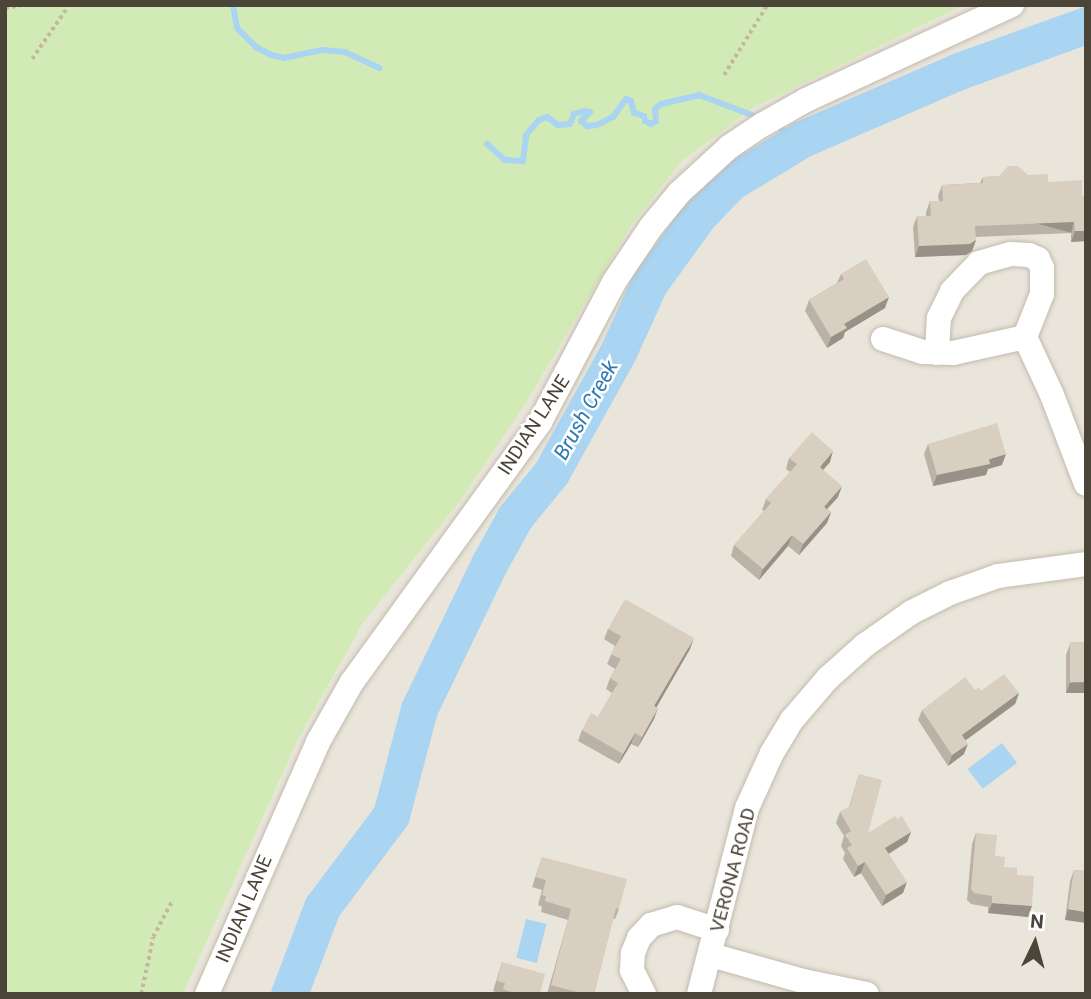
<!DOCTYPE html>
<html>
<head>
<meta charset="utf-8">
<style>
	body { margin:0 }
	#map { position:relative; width:1091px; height:999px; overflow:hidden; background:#f6f3ec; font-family:Roboto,sans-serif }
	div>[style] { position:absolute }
	.residential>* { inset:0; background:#eae5da }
	.green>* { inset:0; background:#d2eab5 }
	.water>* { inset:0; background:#a9d4f2; transform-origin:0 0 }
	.stream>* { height:6px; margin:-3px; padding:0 3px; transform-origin:3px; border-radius:3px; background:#a9d4f2 }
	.river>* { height:37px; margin:-18.5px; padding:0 18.5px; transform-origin:18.5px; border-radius:18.5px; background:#a9d4f2 }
	.path>* { height:3.5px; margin-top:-1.75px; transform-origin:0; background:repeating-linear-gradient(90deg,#c4b79f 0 3.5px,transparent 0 7px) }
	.roads { filter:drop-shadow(0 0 2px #c2bbae) drop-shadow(0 0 2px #c2bbae) }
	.minor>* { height:24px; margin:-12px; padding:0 12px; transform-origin:12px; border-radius:12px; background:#fff }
	.wall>* { inset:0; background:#bab2a6 }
	.shaded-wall>* { inset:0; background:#979187; transform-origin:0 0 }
	.building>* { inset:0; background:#d8cfc1; transform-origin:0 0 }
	span { translate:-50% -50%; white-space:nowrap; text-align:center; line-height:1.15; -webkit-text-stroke:5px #fff; paint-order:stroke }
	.street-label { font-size:19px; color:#4b4439 }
	.water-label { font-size:21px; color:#2e7ab2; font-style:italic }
	.frame { position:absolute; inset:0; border:7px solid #4b4439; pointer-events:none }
	.north { position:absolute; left:1000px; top:908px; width:70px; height:70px; -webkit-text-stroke:5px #fff; paint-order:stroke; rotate:5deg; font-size:19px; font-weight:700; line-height:28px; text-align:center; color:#4b4439 }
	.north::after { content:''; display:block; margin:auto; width:24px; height:32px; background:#4b4439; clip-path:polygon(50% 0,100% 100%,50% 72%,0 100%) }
</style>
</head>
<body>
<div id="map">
	<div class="residential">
		<div style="clip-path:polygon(964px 5px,1086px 5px,1086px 994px,183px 994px,298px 740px,363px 623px,462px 499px,528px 400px,630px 227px,681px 162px,753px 108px)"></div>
	</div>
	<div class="green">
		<div style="clip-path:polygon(5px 5px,964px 5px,753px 108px,681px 162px,630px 227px,528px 400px,462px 499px,363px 623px,298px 740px,183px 994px,5px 994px)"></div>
	</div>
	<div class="water">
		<div style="left:1002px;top:743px;width:25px;height:43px;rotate:53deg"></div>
		<div style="left:526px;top:919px;width:21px;height:40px;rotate:14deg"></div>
	</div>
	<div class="stream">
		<div style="left:233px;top:5px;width:23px;rotate:80deg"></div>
		<div style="left:237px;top:28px;width:27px;rotate:45deg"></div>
		<div style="left:256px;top:47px;width:17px;rotate:28deg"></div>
		<div style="left:271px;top:55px;width:13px;rotate:13deg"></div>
		<div style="left:284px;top:58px;width:39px;rotate:-12deg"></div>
		<div style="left:322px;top:50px;width:23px;rotate:5deg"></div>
		<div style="left:345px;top:52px;width:38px;rotate:25deg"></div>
		<div style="left:776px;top:126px;width:29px;rotate:27deg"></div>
		<div style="left:487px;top:144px;width:24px;rotate:42deg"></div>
		<div style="left:505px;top:160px;width:18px;rotate:3deg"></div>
		<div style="left:523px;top:161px;width:26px;rotate:-83deg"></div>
		<div style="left:526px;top:135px;width:20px;rotate:-49deg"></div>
		<div style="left:539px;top:120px;width:9px;rotate:-21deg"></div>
		<div style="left:547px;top:117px;width:14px;rotate:36deg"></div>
		<div style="left:558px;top:125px;width:12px;rotate:-5deg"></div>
		<div style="left:570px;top:124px;width:11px;rotate:-68deg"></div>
		<div style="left:574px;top:114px;width:10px;rotate:-17deg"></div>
		<div style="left:584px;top:111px;width:6px;rotate:9deg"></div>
		<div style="left:590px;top:112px;width:13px;rotate:135deg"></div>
		<div style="left:581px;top:121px;width:8px;rotate:40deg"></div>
		<div style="left:587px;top:126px;width:10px;rotate:-6deg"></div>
		<div style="left:597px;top:125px;width:18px;rotate:-27deg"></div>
		<div style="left:613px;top:117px;width:22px;rotate:-54deg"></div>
		<div style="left:626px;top:99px;width:5px;rotate:22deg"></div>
		<div style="left:631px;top:101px;width:12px;rotate:76deg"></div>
		<div style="left:634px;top:113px;width:10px;rotate:17deg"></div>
		<div style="left:644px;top:116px;width:5px;rotate:79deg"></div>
		<div style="left:645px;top:121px;width:7px;rotate:27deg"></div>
		<div style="left:651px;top:124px;width:6px;rotate:-31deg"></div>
		<div style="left:656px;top:121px;width:12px;rotate:-95deg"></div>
		<div style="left:655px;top:109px;width:8px;rotate:-40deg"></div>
		<div style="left:661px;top:104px;width:39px;rotate:-13deg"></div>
		<div style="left:699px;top:95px;width:65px;rotate:20.7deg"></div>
	</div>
	<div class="river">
		<div style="left:289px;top:994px;width:93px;rotate:-69.2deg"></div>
		<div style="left:322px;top:907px;width:115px;rotate:-53.1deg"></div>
		<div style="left:391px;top:815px;width:110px;rotate:-75.2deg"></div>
		<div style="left:419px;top:709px;width:161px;rotate:-64.2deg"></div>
		<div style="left:489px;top:564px;width:54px;rotate:-61deg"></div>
		<div style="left:515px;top:517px;width:57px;rotate:-50.7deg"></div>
		<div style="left:551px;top:473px;width:138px;rotate:-61deg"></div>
		<div style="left:618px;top:352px;width:75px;rotate:-65.5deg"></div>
		<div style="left:649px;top:284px;width:84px;rotate:-54.2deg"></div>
		<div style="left:698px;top:216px;width:47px;rotate:-45.9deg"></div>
		<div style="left:731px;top:182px;width:83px;rotate:-31.2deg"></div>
		<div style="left:802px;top:139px;width:171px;rotate:-23.4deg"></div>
		<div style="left:959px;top:71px;width:135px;rotate:-19.9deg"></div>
	</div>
	<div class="path">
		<div style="left:5px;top:8px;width:17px;rotate:-10deg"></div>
		<div style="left:32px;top:59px;width:65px;rotate:-55.6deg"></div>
		<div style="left:724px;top:75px;width:82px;rotate:-58.4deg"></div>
		<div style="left:141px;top:994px;width:58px;rotate:-78.1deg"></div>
		<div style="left:153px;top:937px;width:40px;rotate:-62deg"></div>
	</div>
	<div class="roads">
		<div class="minor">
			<div style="left:1025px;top:337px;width:64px;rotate:65deg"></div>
			<div style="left:1052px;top:395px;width:95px;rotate:69.1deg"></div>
			<div style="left:883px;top:339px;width:42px;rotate:18deg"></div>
			<div style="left:923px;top:352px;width:30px;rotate:2deg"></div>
			<div style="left:953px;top:353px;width:74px;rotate:-12.5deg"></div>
			<div style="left:937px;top:353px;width:35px;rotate:-87deg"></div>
			<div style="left:939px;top:318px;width:30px;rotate:-64deg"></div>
			<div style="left:952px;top:291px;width:39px;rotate:-46deg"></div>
			<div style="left:979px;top:263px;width:33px;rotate:-16deg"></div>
			<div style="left:1011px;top:254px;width:18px;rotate:3deg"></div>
			<div style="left:1029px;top:255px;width:10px;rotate:24deg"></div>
			<div style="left:1038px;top:259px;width:10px;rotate:66deg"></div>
			<div style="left:1042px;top:268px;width:26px;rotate:90deg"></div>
			<div style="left:1042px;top:294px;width:46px;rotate:111.6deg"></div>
			<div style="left:711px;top:955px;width:96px;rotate:15.8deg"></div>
			<div style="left:803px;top:981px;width:65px;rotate:11.5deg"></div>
			<div style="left:207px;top:994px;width:275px;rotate:-66.2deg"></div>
			<div style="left:318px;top:742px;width:69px;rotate:-60.5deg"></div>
			<div style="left:352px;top:682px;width:321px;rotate:-54.1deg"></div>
			<div style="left:540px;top:422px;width:158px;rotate:-62.1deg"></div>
			<div style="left:614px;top:282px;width:66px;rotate:-56.1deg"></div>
			<div style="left:651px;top:227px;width:44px;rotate:-50.5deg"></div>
			<div style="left:679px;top:193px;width:68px;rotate:-42.6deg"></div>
			<div style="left:729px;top:147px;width:40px;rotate:-34deg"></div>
			<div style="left:762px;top:125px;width:51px;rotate:-29.6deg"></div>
			<div style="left:806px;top:100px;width:227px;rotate:-24.8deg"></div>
			<div style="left:644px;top:994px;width:27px;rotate:-117deg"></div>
			<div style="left:632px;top:970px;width:17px;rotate:-87deg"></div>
			<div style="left:633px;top:953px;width:16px;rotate:-68deg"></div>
			<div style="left:639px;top:938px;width:18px;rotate:-47deg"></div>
			<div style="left:651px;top:925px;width:27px;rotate:-17deg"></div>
			<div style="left:677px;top:917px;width:42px;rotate:18deg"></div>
			<div style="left:699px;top:994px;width:192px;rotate:-75.5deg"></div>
			<div style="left:747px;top:808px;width:60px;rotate:-65.6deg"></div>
			<div style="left:772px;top:753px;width:39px;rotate:-59deg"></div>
			<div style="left:792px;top:720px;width:55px;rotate:-49.4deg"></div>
			<div style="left:828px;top:678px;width:50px;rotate:-41.7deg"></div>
			<div style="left:865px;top:645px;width:57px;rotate:-35.1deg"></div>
			<div style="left:912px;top:612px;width:42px;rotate:-26.6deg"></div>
			<div style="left:950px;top:593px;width:51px;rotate:-19.5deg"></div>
			<div style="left:998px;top:576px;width:89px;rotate:-7.8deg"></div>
		</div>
	</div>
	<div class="wall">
		<div style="clip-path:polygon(1028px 175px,1048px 182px,1082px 196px,1086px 196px,1086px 241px,1071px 242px,1071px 233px,975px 237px,976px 240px,972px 251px,966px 255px,915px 257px,913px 227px,917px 216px,926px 216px,926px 212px,930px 201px,939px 201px,938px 196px,942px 185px,980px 183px,983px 177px)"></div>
		<div style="clip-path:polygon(841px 274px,885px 308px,845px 332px,843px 338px,827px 348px,805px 311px,809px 300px,837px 283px)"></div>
		<div style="clip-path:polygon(928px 444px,1002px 465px,988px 469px,986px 475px,933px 486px,924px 454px)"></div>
		<div style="clip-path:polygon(789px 458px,830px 462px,823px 470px,838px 497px,827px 509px,831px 512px,827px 523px,799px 555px,788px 546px,759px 580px,731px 556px,734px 545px,764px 511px,762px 510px,766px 499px,790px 472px,786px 469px)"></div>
		<div style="clip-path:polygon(608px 629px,690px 649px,656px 707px,654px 719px,638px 747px,631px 744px,619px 764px,578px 741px,582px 730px,598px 717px,612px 693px,606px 689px,610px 678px,615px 669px,607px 664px,615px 646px,604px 639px)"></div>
		<div style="clip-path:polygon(1086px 642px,1086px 693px,1066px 693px,1066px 655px,1070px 644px)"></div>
		<div style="clip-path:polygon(975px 690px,1019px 693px,1015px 704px,965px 740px,964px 754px,948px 766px,918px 720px,922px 710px)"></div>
		<div style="clip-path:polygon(859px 774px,868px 833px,897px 819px,911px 832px,907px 842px,889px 854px,903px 893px,882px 906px,861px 873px,854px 877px,843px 859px,845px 853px,841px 846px,844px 836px,836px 823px,840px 812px,849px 807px)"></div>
		<div style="clip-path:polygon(976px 833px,1004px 867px,1017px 875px,1032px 906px,1028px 917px,988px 913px,988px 907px,971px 904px,967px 900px,972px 844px)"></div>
		<div style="clip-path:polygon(542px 857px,619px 909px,615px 919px,613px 919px,594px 994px,547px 994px,568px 920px,541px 912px,542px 907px,538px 905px,542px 890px,532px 887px)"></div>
		<div style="clip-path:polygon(1074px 870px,1086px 871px,1065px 920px,1070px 881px)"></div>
		<div style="clip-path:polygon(502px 962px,540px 994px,501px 994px,493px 991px)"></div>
	</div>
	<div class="shaded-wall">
		<div style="left:1074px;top:222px;width:11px;height:99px;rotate:105deg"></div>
		<div style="clip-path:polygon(1075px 231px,1086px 231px,1086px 241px,1071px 242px)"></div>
		<div style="clip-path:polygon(976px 240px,972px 251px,966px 255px,915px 257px,919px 246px)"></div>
		<div style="clip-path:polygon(889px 297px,885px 308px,845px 332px,843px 338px,827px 348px,831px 337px,844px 324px)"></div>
		<div style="clip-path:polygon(833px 451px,830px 462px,816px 478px,820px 467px)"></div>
		<div style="clip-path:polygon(1006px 454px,1002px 465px,988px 469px,986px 475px,933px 486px,937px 475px)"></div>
		<div style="clip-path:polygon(842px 486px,838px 497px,820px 517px,824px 507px)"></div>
		<div style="clip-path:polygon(831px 512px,827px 523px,799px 555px,803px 544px)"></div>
		<div style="clip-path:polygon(792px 535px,788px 546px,759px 580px,763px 569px)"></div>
		<div style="clip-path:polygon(694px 638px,690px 649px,651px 717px,654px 706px)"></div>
		<div style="clip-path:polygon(1086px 682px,1086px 693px,1066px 693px,1070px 683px)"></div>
		<div style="clip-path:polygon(1019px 693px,1015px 704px,958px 746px,962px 735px)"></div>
		<div style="clip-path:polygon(658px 708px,654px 719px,638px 747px,642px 737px)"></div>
		<div style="clip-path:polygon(635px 733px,631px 744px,619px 764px,623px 754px)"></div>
		<div style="clip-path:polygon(968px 744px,964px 754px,948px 766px,952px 755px)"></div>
		<div style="clip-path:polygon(911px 832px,907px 842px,881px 858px,885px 848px)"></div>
		<div style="clip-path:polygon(865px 862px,861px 873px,854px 877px,858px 866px)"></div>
		<div style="clip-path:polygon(907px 882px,903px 893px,882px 906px,886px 895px)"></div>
		<div style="clip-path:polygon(992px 903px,1032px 906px,1028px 917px,988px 913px)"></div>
		<div style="clip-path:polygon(1068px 909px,1086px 912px,1086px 923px,1065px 920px)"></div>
	</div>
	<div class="building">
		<div style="clip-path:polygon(1008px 166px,1018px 166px,1028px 175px,1048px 174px,1048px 182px,1082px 180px,1082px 196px,1086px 196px,1086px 231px,1075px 231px,1074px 222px,975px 226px,976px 240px,970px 244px,919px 246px,917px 216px,931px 216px,930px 201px,943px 201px,942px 185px,983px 183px,983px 177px,999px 176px)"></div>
		<div style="clip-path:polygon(866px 259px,889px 297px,844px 324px,847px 328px,831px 337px,809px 300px,844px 279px,841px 274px)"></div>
		<div style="clip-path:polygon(997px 423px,1006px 454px,989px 459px,990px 464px,937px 475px,928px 444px)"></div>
		<div style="clip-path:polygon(812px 432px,833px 451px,820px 467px,842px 486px,824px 507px,831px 512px,803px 544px,792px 535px,763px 569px,734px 545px,771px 503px,766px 499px,797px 464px,789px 458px)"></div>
		<div style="clip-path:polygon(625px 599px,694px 638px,654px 706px,658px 708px,642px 737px,635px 733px,623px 754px,582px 730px,591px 713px,598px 717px,618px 683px,610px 678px,621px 659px,611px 654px,621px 636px,608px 629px)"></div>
		<div style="left:1086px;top:642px;width:40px;height:16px;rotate:90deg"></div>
		<div style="clip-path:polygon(1004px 674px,1019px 693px,962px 735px,968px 744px,952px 755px,922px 710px,965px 677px,975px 690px,979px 687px,981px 691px)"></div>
		<div style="clip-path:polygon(859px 774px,882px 780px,868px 833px,895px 816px,897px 819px,902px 816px,911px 832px,885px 848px,907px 882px,886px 895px,865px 862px,858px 866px,847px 848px,852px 845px,845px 835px,851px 831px,840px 812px,850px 806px)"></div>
		<div style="clip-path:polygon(976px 833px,997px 835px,995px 856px,1005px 857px,1004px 867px,1017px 868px,1017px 875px,1034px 876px,1032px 906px,992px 903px,992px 896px,974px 893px,971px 889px)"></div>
		<div style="clip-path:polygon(542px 857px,627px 879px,619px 909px,616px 908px,594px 994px,584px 994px,551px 985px,571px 909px,545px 901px,546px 896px,542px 895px,546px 880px,536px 877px)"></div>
		<div style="clip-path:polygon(1074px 870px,1086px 871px,1086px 912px,1068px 909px)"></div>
		<div style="clip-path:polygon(502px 962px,545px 974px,540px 994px,510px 994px,511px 992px,503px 989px,505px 983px,497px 981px)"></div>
	</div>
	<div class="street-label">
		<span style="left:534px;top:425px;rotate:-57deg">INDIAN LANE</span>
		<span style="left:733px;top:870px;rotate:-75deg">VERONA ROAD</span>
		<span style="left:244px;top:909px;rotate:-67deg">INDIAN LANE</span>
	</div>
	<div class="water-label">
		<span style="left:586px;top:410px;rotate:-61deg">Brush Creek</span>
	</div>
	<div class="frame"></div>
	<div class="north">N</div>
</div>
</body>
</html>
